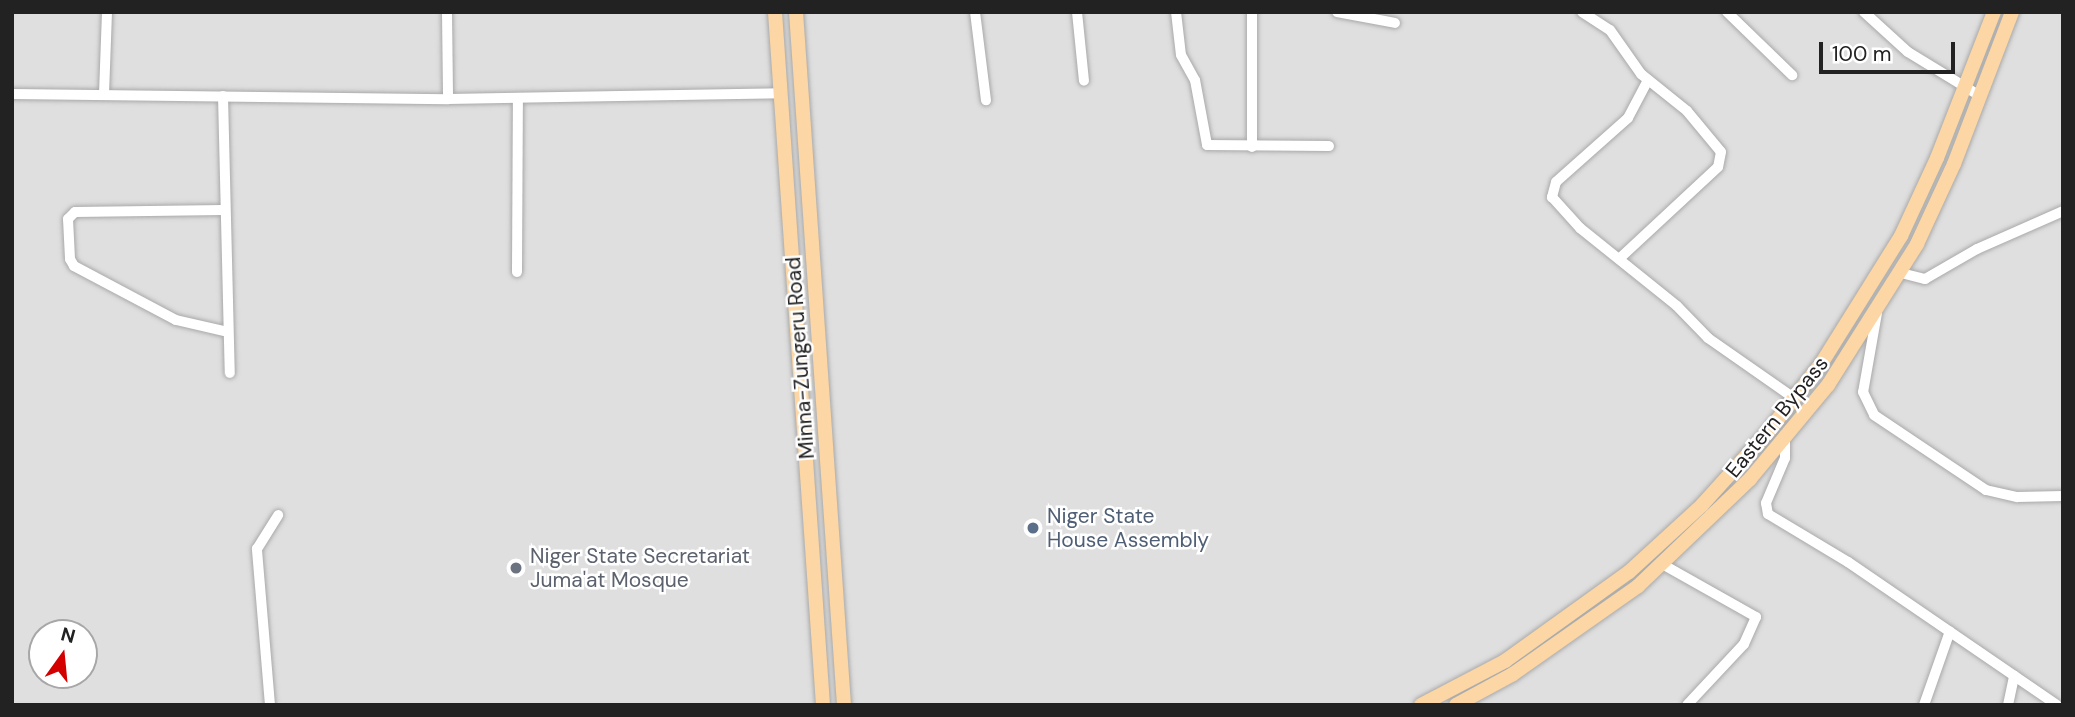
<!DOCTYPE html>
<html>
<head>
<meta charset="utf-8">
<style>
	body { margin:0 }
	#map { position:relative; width:2075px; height:717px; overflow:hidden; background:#f2efe9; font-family:"DM Sans",sans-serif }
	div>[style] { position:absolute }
	.residential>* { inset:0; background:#e0dfdf }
	.roads { filter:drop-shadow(0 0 2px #a9a9a9) drop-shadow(0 0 2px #a9a9a9) }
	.minor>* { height:10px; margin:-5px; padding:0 5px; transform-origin:5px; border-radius:5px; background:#fff }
	.major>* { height:14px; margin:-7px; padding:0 7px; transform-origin:7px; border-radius:7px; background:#fcd6a4 }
	.dots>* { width:19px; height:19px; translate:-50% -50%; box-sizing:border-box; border:4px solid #fff; border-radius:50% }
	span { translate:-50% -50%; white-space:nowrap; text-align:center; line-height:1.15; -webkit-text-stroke:5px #fff; paint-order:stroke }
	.street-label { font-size:21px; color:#222 }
	.service-label { font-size:21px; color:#4e5e75 }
	.left { translate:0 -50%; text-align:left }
	.worship-label { font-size:21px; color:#5b616d }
	.frame { position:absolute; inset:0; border:14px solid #222; pointer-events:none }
	.north { position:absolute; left:28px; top:619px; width:70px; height:70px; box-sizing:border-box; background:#fff; border:2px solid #a7a7a7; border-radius:50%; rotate:15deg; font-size:19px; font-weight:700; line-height:28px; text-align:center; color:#222 }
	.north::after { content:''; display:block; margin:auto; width:24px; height:32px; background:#d40000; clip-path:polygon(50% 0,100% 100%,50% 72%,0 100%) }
	.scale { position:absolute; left:1819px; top:42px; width:136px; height:32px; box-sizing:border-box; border:4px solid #222; border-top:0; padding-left:9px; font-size:21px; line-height:24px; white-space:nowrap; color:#222; -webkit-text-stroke:5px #fff; paint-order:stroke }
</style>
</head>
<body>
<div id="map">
	<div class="residential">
		<div style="clip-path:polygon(evenodd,12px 12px,2063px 12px,2063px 705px,12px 705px,12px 12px,42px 633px,84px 633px,84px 675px,42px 675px,42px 633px)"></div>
	</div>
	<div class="roads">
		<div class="minor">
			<div style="left:447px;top:12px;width:87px;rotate:89.3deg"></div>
			<div style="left:975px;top:12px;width:89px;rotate:82.9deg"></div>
			<div style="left:1077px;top:12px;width:69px;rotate:84.2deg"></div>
			<div style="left:1176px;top:12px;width:43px;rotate:83.4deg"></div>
			<div style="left:1181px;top:55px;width:29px;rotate:61deg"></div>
			<div style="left:1195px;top:80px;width:66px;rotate:79.5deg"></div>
			<div style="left:1207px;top:145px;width:122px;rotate:0.5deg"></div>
			<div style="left:1252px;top:12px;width:135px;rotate:90deg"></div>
			<div style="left:1337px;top:12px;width:59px;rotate:10.7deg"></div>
			<div style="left:1582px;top:12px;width:33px;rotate:33deg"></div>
			<div style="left:1610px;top:30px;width:54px;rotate:54.8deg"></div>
			<div style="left:1641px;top:74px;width:59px;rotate:38.8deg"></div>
			<div style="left:1687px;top:111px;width:53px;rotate:50.3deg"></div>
			<div style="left:1721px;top:152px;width:15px;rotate:101deg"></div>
			<div style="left:1718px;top:167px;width:135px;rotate:137.1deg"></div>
			<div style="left:1727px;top:12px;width:91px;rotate:44.1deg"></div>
			<div style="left:1864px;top:12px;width:59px;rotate:42.3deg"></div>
			<div style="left:1908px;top:52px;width:84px;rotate:31.4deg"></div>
			<div style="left:1648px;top:80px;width:43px;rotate:117.8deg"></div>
			<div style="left:1628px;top:118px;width:96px;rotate:138.4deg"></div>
			<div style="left:1556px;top:182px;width:16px;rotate:105deg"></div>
			<div style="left:1552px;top:197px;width:42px;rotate:47.9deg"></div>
			<div style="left:1580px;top:228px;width:124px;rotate:38.8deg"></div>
			<div style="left:1677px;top:306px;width:45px;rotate:45.9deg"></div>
			<div style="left:1708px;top:338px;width:105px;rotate:34.9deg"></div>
			<div style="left:12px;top:94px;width:436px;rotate:0.7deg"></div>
			<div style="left:448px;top:99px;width:334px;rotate:-1deg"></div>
			<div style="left:104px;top:94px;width:82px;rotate:-87.9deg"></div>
			<div style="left:223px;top:96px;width:277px;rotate:88.6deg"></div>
			<div style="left:223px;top:210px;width:148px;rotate:179.2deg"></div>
			<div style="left:75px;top:212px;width:10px;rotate:135deg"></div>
			<div style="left:68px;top:219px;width:40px;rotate:87.1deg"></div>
			<div style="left:70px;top:259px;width:8px;rotate:60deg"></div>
			<div style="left:74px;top:266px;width:115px;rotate:27.9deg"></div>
			<div style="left:176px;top:320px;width:53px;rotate:13deg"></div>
			<div style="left:517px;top:272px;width:174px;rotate:-89.7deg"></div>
			<div style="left:1901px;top:273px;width:25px;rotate:14deg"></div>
			<div style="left:1925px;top:279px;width:60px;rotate:-30deg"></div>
			<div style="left:1977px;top:249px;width:94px;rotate:-23.8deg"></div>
			<div style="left:1877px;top:313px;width:80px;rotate:100deg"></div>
			<div style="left:1863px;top:392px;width:25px;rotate:64deg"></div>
			<div style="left:1874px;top:415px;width:135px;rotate:33.8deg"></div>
			<div style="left:1986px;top:490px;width:32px;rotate:13deg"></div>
			<div style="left:2017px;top:497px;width:46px;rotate:-1.2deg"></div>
			<div style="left:1785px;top:438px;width:20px;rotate:90deg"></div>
			<div style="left:1785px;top:458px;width:49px;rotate:112.9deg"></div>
			<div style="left:1766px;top:503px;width:11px;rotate:80deg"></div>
			<div style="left:1768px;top:514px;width:93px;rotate:31deg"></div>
			<div style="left:1848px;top:562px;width:253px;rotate:34.4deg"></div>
			<div style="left:1662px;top:564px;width:108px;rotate:29.4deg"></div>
			<div style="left:1756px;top:617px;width:30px;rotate:114deg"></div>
			<div style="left:1744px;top:644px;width:83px;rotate:133.1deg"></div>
			<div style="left:270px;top:705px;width:157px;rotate:-94.8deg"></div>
			<div style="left:257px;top:549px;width:40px;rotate:-58deg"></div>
			<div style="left:1924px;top:705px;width:78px;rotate:-70.6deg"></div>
			<div style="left:2008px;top:705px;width:30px;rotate:-78deg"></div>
		</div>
		<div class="major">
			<div style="left:775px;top:12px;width:695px;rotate:86.04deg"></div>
			<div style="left:796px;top:12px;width:695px;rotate:86.04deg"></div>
			<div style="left:1421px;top:705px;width:95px;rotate:-27.6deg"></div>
			<div style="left:1505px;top:661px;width:153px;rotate:-35.7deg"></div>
			<div style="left:1629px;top:572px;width:99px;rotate:-42.5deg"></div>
			<div style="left:1702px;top:505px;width:97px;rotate:-47.9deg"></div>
			<div style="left:1767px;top:433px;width:88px;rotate:-52deg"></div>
			<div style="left:1821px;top:364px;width:151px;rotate:-58deg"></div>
			<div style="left:1901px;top:236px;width:86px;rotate:-65.2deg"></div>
			<div style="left:1937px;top:158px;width:157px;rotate:-68.7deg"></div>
			<div style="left:1456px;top:705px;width:65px;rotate:-28.5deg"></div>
			<div style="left:1513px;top:674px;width:153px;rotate:-35.1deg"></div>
			<div style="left:1638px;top:586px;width:155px;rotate:-43.7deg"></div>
			<div style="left:1750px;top:479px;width:122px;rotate:-50.3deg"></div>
			<div style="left:1828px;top:385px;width:167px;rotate:-57.7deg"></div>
			<div style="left:1917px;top:244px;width:88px;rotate:-65.2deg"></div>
			<div style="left:1954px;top:164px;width:163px;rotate:-69.1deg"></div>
		</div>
	</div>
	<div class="dots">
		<div style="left:1033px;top:528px;background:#5c6f8a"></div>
		<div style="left:516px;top:568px;background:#6b7280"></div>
	</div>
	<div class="street-label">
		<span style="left:800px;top:358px;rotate:-94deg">Minna-Zungeru Road</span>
		<span style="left:1777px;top:417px;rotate:-51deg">Eastern Bypass</span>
	</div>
	<div class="service-label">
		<span class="left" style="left:1047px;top:528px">Niger State<br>House Assembly</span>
	</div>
	<div class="worship-label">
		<span class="left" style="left:530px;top:568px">Niger State Secretariat<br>Juma'at Mosque</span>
	</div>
	<div class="frame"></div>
	<div class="north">N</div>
	<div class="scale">100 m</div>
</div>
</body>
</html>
